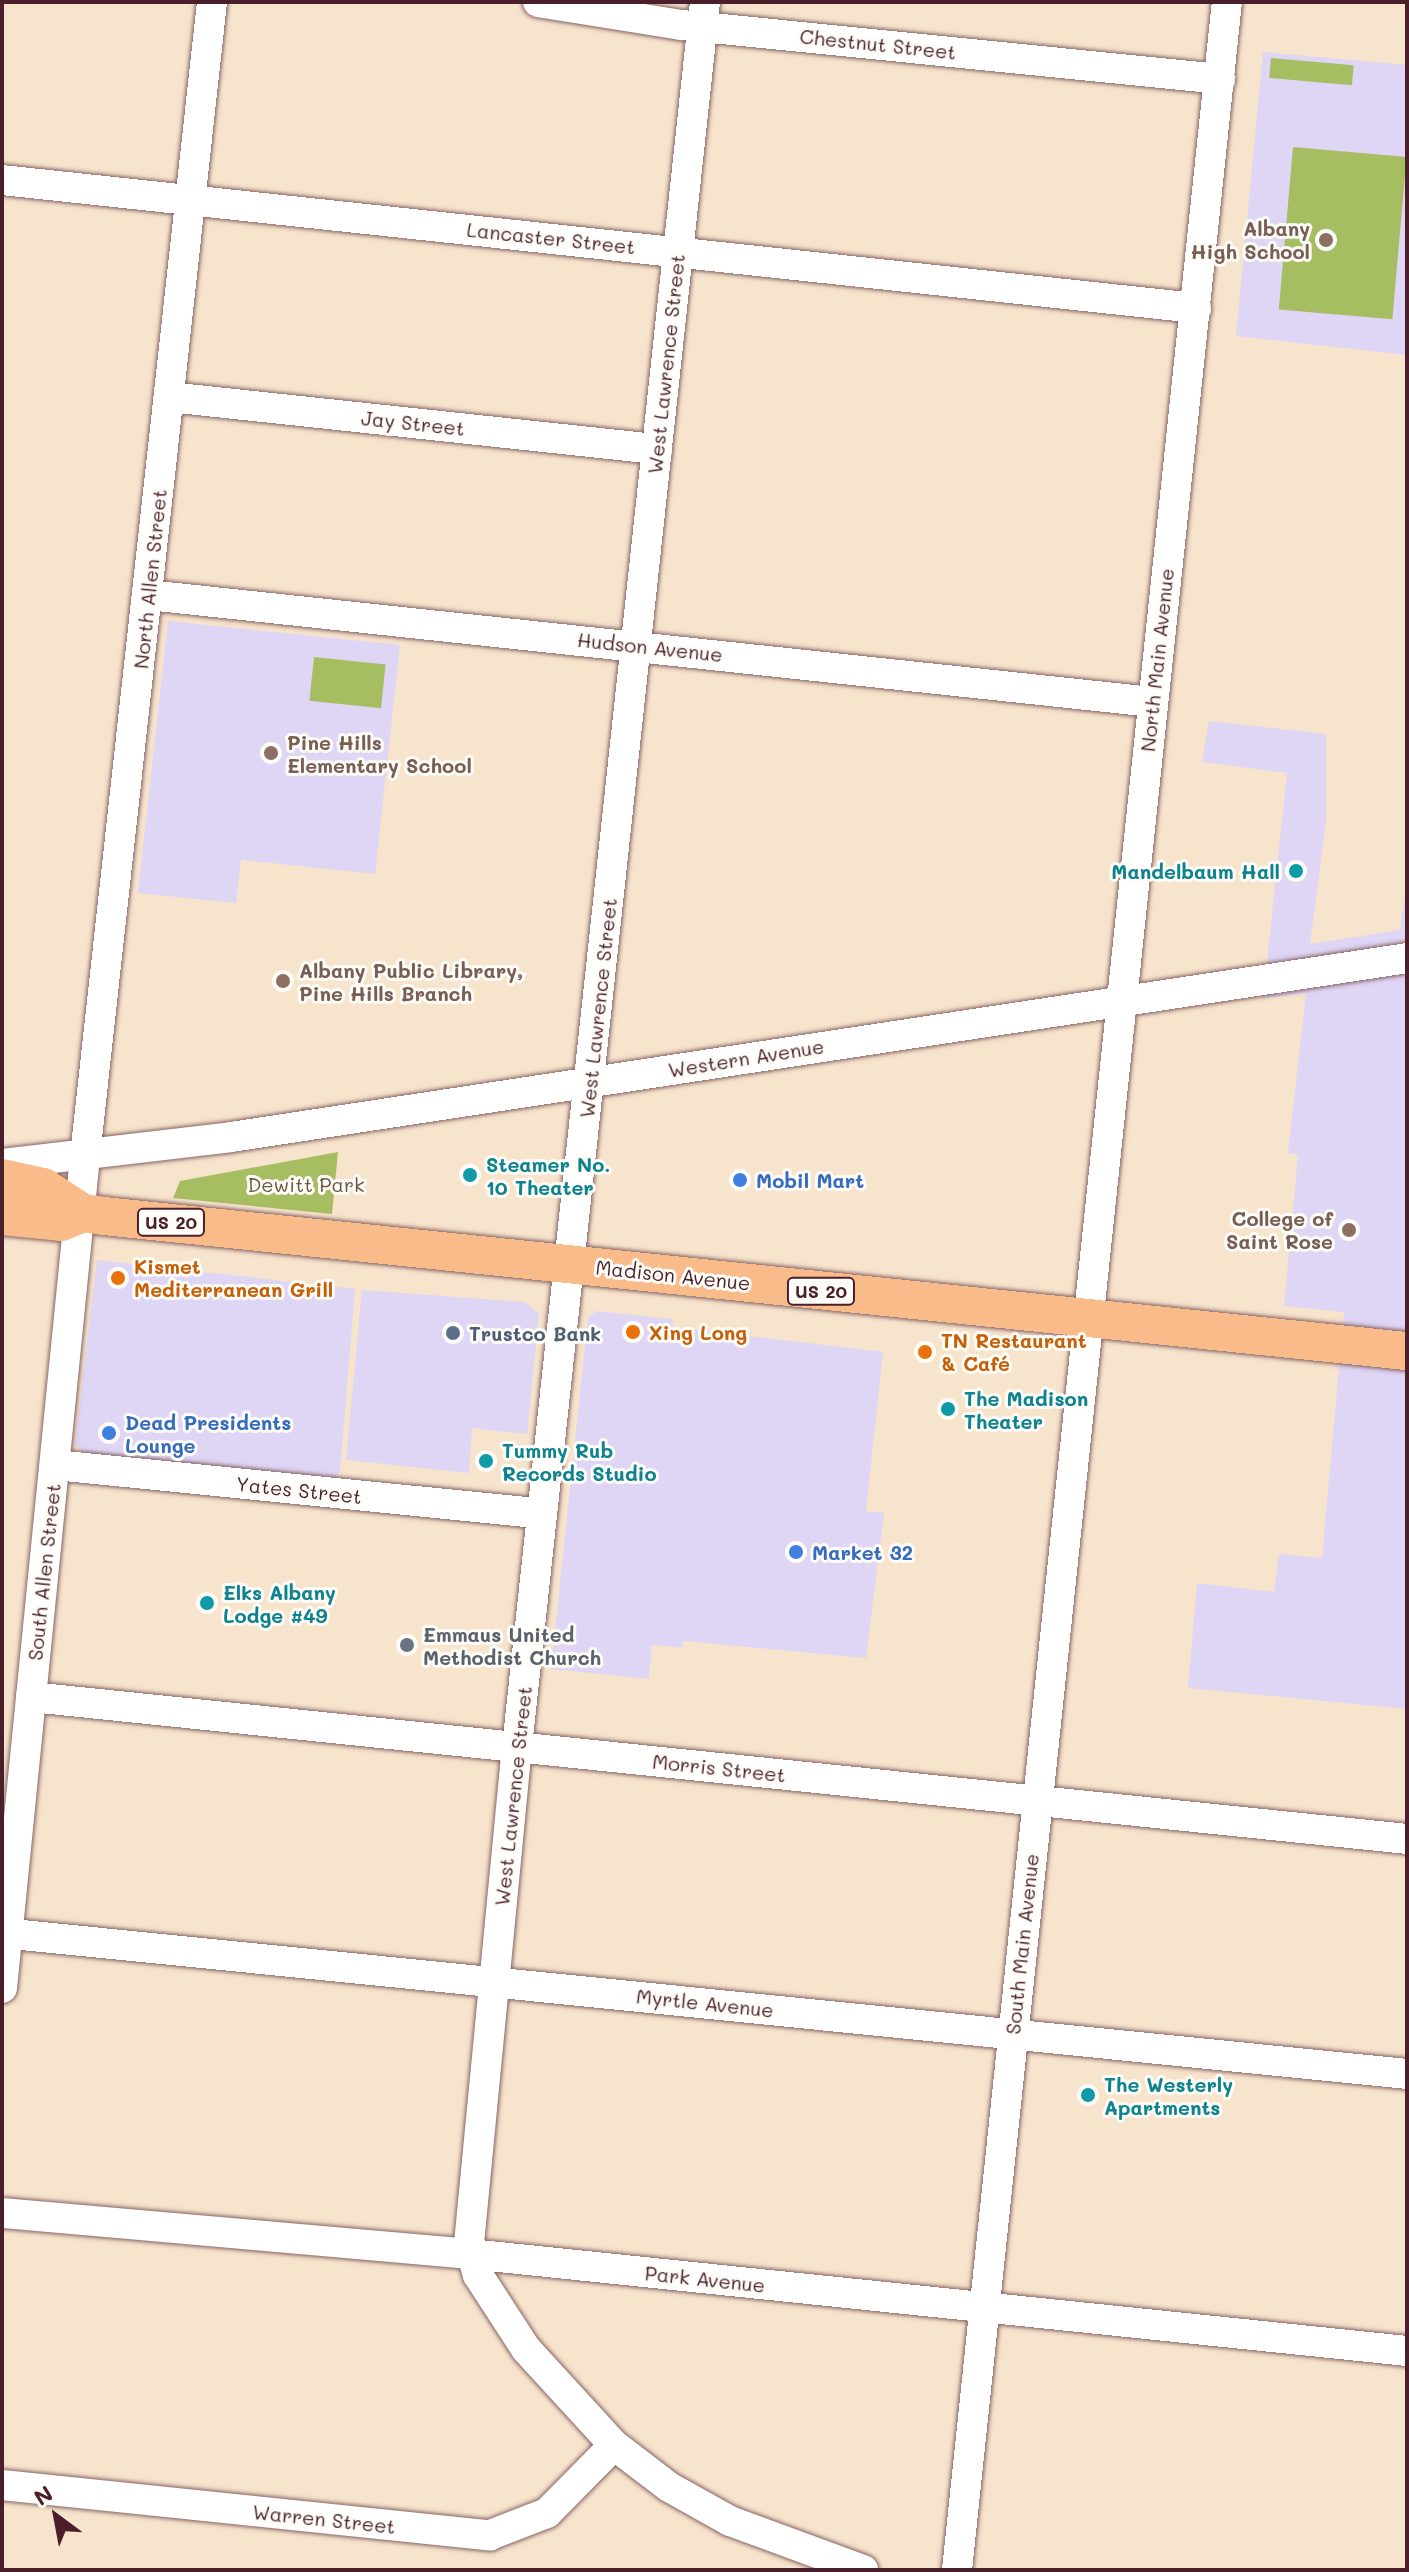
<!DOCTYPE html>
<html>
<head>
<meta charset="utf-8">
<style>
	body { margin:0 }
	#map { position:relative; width:1409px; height:2572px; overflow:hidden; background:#f7e4cd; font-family:Mali,sans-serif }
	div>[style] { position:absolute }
	.built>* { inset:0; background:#dfd5f5 }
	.green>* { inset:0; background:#a7bd61; transform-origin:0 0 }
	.roads { filter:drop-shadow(0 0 2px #876464) drop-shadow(0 0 2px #876464) }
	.minor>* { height:30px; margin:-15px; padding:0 15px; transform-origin:15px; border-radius:15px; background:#fff }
	.major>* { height:38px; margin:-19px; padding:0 19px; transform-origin:19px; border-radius:19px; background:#fabb8b }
	.dots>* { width:22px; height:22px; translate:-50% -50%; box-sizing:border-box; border:4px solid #fdfcf7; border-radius:50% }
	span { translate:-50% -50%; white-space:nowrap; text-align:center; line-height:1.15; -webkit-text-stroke:6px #fdfcf7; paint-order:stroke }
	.shield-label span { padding:2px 6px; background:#fdfcf7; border:2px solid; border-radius:6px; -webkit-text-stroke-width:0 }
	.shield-label { font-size:18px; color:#4a1f2b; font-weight:700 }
	.street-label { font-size:20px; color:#4a1f2b }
	.education-label { font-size:20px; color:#785e54; font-weight:700 }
	.right { translate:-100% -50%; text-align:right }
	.left { translate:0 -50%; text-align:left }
	.culture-label { font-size:20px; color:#0d838f; font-weight:700 }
	.shop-label { font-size:20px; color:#366cbe; font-weight:700 }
	.park-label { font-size:20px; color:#6b563e }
	.food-label { font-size:20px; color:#c56008; font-weight:700 }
	.service-label { font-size:20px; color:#4e5e75; font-weight:700 }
	.worship-label { font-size:20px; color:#5b616d; font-weight:700 }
	.frame { position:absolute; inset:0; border:4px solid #4a1f2b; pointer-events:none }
	.north { position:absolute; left:16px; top:2476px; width:80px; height:80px; -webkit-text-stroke:6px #fdfcf7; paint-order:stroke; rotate:328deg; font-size:22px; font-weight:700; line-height:32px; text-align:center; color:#4a1f2b }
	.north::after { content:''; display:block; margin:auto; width:28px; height:36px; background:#4a1f2b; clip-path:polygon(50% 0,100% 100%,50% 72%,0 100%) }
</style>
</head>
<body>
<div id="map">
	<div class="built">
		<div style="clip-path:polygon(1263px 52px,1407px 65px,1407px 355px,1236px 336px)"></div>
		<div style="clip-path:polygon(168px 621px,400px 645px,375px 874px,241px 860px,236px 903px,138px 893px)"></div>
		<div style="clip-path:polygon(1209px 721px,1326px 734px,1326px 821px,1310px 944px,1400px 930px,1407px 881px,1407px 1709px,1188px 1688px,1197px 1583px,1274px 1592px,1279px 1554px,1322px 1558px,1344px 1312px,1284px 1306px,1298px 1155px,1288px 1153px,1306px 993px,1263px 999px,1287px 773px,1202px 762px)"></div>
		<div style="clip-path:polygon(97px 1260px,355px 1289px,340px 1471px,334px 1481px,91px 1459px,75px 1445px)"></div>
		<div style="clip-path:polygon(362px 1290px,525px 1302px,539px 1314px,527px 1434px,472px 1428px,469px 1473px,346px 1460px)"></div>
		<div style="clip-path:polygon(596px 1311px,672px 1319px,673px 1327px,883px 1352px,866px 1511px,884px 1513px,866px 1658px,683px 1641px,682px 1648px,652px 1645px,649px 1679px,551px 1669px,588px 1318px)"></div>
	</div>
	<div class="green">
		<div style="left:1271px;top:58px;width:83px;height:20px;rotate:5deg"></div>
		<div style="left:1293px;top:147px;width:114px;height:163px;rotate:5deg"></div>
		<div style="left:314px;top:657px;width:72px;height:44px;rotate:6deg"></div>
		<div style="clip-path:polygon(338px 1152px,332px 1214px,173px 1198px,180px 1181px)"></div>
	</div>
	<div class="roads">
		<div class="minor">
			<div style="left:538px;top:2px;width:146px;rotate:9.1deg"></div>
			<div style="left:682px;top:25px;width:541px;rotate:5.73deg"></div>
			<div style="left:705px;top:2px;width:1754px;rotate:96.15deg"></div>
			<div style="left:517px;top:1746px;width:500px;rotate:95.51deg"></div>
			<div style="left:469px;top:2244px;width:32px;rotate:74deg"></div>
			<div style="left:478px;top:2275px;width:88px;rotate:57deg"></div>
			<div style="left:526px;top:2349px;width:130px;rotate:47.5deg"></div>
			<div style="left:614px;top:2445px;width:69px;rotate:37.4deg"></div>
			<div style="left:669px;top:2487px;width:70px;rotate:29.1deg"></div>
			<div style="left:730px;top:2521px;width:142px;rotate:20.2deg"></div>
			<div style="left:2px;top:180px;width:1201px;rotate:6.12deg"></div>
			<div style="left:169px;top:397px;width:491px;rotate:6.1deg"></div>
			<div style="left:148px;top:595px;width:1011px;rotate:6.08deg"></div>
			<div style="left:2px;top:1164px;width:231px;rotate:-6.7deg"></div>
			<div style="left:231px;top:1137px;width:1190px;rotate:-8.65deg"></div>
			<div style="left:55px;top:1465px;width:489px;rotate:5.7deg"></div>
			<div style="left:31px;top:1697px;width:1383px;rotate:5.89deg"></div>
			<div style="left:2px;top:1933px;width:1412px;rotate:5.73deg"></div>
			<div style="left:2px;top:1988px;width:836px;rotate:-84.3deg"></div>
			<div style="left:85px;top:1156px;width:1161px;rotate:-83.72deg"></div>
			<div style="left:2px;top:2213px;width:470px;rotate:5deg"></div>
			<div style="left:470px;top:2254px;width:942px;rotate:5.91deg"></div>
			<div style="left:2px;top:2485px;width:491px;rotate:5.9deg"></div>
			<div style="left:490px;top:2535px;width:61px;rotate:-21.1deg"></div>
			<div style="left:547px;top:2513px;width:95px;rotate:-45.4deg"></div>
			<div style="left:957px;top:2570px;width:2582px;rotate:-84deg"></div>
		</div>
		<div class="major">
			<div style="left:2px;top:1178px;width:42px;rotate:12.4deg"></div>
			<div style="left:43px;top:1187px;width:48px;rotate:33deg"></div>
			<div style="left:83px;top:1213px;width:21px;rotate:8deg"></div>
			<div style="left:104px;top:1216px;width:1310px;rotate:5.92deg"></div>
			<div style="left:2px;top:1216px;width:59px;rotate:5.8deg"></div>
			<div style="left:61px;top:1222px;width:24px;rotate:-22deg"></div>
		</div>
	</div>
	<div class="dots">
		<div style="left:1326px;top:240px;background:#8d6e63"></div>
		<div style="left:271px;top:753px;background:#8d6e63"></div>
		<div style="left:1296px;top:871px;background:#0f9aa8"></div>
		<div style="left:283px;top:981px;background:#8d6e63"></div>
		<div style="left:470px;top:1175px;background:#0f9aa8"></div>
		<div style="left:740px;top:1180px;background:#3f7fe0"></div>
		<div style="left:1349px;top:1230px;background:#8d6e63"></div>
		<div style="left:118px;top:1278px;background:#e8710a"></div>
		<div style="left:633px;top:1332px;background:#e8710a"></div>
		<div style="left:453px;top:1333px;background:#5c6f8a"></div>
		<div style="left:925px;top:1352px;background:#e8710a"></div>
		<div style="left:948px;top:1409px;background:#0f9aa8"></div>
		<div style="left:109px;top:1433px;background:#3f7fe0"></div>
		<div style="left:486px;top:1461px;background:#0f9aa8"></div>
		<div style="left:796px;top:1552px;background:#3f7fe0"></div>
		<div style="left:207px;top:1603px;background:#0f9aa8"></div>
		<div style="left:407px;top:1645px;background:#6b7280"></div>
		<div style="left:1088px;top:2095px;background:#0f9aa8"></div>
	</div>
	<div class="shield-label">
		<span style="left:171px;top:1222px">US 20</span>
		<span style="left:821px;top:1291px">US 20</span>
	</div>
	<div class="street-label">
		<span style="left:878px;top:44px;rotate:6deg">Chestnut Street</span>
		<span style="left:551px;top:238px;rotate:6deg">Lancaster Street</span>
		<span style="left:666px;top:364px;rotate:-84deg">West Lawrence Street</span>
		<span style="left:413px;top:423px;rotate:6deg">Jay Street</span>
		<span style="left:150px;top:579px;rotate:-84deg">North Allen Street</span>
		<span style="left:650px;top:647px;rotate:6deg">Hudson Avenue</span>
		<span style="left:1157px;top:660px;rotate:-84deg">North Main Avenue</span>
		<span style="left:598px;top:1008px;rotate:-84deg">West Lawrence Street</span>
		<span style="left:746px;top:1058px;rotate:-9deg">Western Avenue</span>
		<span style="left:673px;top:1275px;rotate:6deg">Madison Avenue</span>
		<span style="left:299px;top:1490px;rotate:6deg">Yates Street</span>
		<span style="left:44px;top:1572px;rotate:-84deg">South Allen Street</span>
		<span style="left:719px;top:1768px;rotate:6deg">Morris Street</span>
		<span style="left:513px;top:1796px;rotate:-84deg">West Lawrence Street</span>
		<span style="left:1022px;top:1944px;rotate:-84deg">South Main Avenue</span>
		<span style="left:705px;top:2003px;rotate:6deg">Myrtle Avenue</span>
		<span style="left:705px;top:2279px;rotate:6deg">Park Avenue</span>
		<span style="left:324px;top:2519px;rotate:6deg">Warren Street</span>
	</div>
	<div class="education-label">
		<span class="right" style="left:1310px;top:240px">Albany<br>High School</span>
		<span class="left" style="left:287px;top:754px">Pine Hills<br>Elementary School</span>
		<span class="left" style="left:299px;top:982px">Albany Public Library,<br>Pine Hills Branch</span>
		<span class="right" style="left:1333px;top:1230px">College of<br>Saint Rose</span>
	</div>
	<div class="culture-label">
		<span class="right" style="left:1280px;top:871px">Mandelbaum Hall</span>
		<span class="left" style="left:486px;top:1176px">Steamer No.<br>10 Theater</span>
		<span class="left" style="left:964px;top:1410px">The Madison<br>Theater</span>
		<span class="left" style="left:502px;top:1462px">Tummy Rub<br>Records Studio</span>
		<span class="left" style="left:223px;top:1604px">Elks Albany<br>Lodge #49</span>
		<span class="left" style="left:1104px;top:2096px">The Westerly<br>Apartments</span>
	</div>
	<div class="shop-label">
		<span class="left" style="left:756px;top:1180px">Mobil Mart</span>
		<span class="left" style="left:125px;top:1434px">Dead Presidents<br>Lounge</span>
		<span class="left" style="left:812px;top:1552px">Market 32</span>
	</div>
	<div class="park-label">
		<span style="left:306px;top:1184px">Dewitt Park</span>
	</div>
	<div class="food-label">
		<span class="left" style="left:134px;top:1278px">Kismet<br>Mediterranean Grill</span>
		<span class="left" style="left:649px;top:1332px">Xing Long</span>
		<span class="left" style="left:941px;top:1352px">TN Restaurant<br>&amp; Café</span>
	</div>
	<div class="service-label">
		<span class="left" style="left:469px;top:1333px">Trustco Bank</span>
	</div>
	<div class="worship-label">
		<span class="left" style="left:423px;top:1646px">Emmaus United<br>Methodist Church</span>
	</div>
	<div class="frame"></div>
	<div class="north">N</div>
</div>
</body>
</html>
